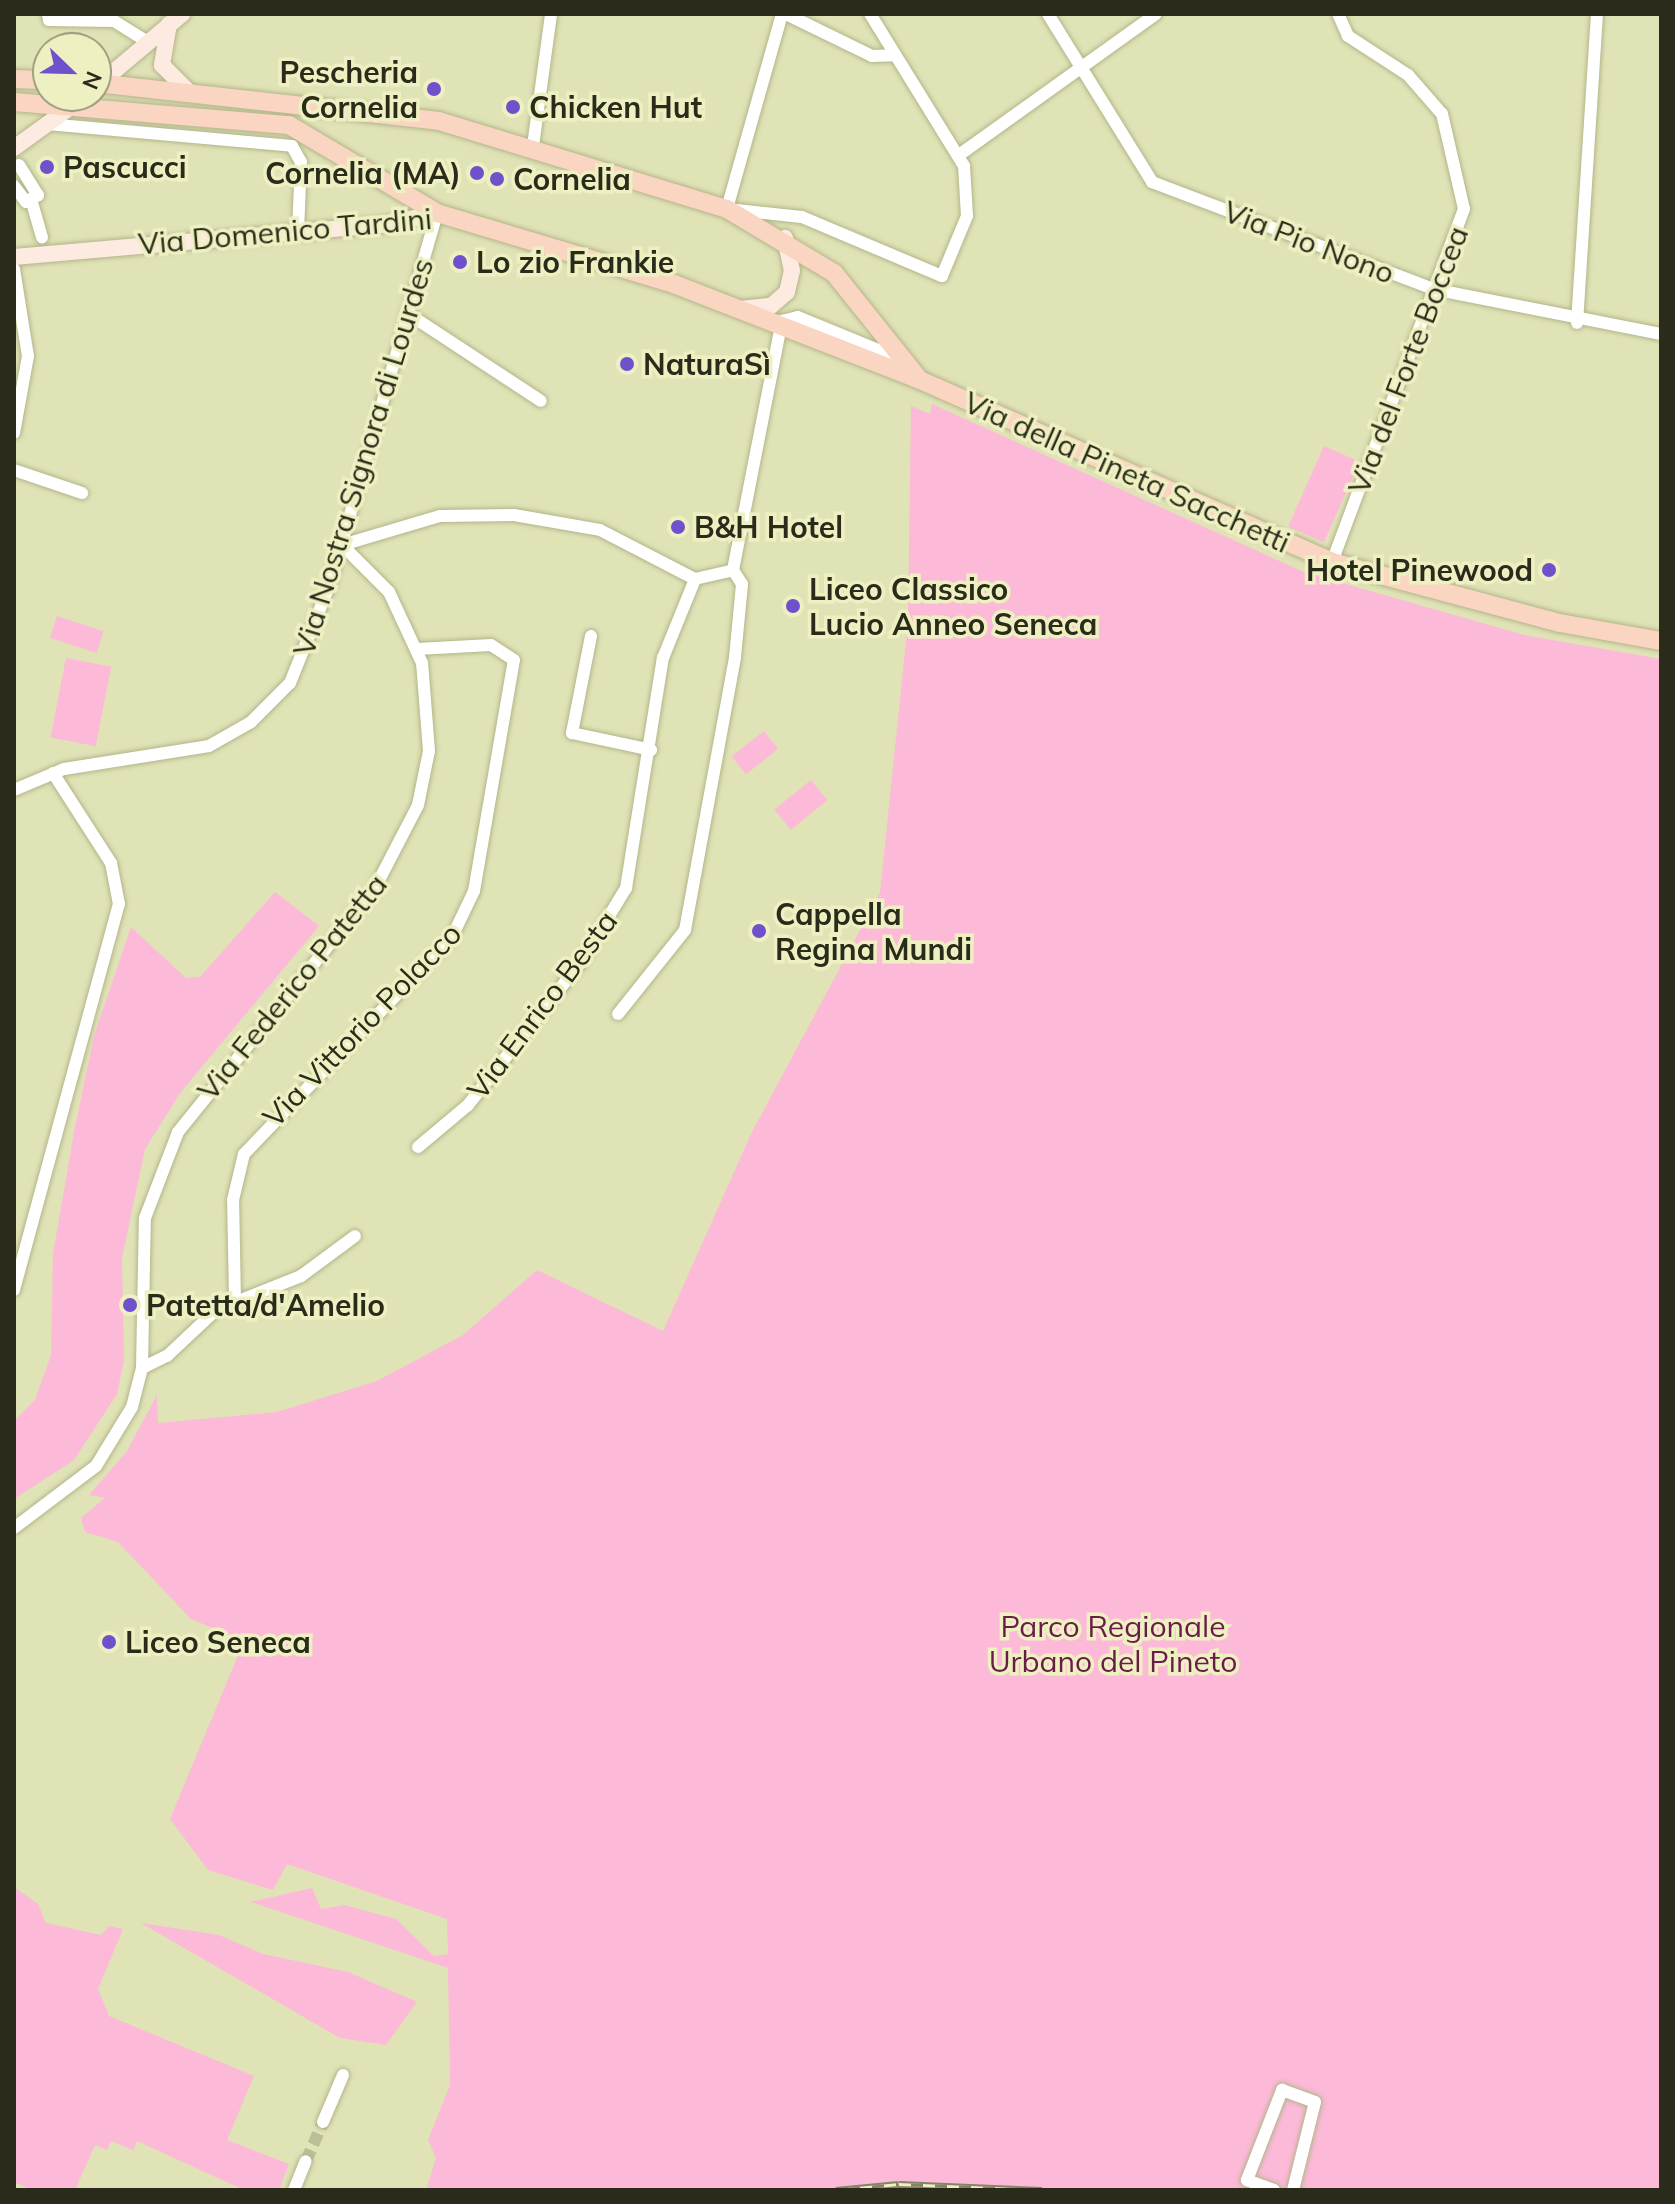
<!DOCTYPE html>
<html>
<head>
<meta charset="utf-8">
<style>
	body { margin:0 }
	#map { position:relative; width:1675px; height:2204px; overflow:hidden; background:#e0e3b6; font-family:Mulish,sans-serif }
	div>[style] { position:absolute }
	.green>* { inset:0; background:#fcb9d8; transform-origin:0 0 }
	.street-tunnel>* { height:12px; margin-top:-6px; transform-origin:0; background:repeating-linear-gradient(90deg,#bcbe97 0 12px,transparent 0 18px) }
	.roads { filter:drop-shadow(0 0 2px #b3b58a) drop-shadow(0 0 2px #b3b58a) }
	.street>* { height:12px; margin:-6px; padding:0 6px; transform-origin:6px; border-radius:6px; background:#fff }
	.secondary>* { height:16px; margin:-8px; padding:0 8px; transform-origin:8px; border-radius:8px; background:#fdeae0 }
	.primary>* { height:18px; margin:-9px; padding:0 9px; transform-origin:9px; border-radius:9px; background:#fad5c1 }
	.rail>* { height:7px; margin-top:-3.5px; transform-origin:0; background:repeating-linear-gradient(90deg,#eef0c2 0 12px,#838567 0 24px); box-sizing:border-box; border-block:2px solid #838567 }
	.dots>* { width:22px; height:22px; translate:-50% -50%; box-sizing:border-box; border:4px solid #eef0c2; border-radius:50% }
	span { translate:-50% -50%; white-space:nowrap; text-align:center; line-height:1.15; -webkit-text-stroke:7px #eef0c2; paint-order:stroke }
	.poi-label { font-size:30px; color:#2a2b1a; font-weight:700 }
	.right { translate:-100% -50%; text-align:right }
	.left { translate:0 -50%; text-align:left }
	.street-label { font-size:30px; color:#2a2b1a }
	.park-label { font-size:30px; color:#6a1c48 }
	.frame { position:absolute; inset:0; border:16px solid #2a2b1a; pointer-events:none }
	.north { position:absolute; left:32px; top:32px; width:80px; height:80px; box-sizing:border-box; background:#eef0c2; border:2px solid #a0a17f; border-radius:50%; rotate:113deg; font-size:22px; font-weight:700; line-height:32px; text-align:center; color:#2a2b1a }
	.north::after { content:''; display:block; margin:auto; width:28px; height:36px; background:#6e51cb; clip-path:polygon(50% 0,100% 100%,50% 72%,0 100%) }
</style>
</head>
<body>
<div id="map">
	<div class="green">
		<div style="clip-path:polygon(932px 404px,1304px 572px,1524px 635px,1661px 659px,1661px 2190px,426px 2190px,436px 2158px,428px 2140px,450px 2085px,448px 1968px,251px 1902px,312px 1888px,321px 1909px,344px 1905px,396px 1919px,434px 1956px,448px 1954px,447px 1919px,287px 1864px,273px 1890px,208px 1870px,170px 1819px,244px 1641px,191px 1619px,118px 1542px,85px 1532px,81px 1518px,105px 1498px,89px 1495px,127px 1451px,157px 1395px,158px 1423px,277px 1412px,377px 1381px,463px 1335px,537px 1270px,663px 1331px,752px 1132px,880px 893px,908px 622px,911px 406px,930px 414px)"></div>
		<div style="left:1324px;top:446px;width:39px;height:88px;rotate:24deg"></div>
		<div style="left:57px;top:616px;width:49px;height:23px;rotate:18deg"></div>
		<div style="left:66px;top:658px;width:46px;height:81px;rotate:11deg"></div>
		<div style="left:764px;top:731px;width:23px;height:41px;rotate:52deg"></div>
		<div style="left:811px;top:780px;width:26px;height:47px;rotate:51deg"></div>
		<div style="clip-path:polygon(275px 892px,319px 926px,180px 1093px,145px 1149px,122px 1258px,124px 1360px,117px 1394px,74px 1460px,14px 1499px,14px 1421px,35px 1400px,51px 1355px,53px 1254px,74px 1132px,94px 1036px,131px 927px,186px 978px,200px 977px)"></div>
		<div style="clip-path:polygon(14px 1887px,38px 1904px,46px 1923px,101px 1935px,109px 1926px,123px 1929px,98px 1989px,109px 2016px,254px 2076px,227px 2140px,289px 2164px,279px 2190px,244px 2190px,137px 2141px,133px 2150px,111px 2141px,107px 2150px,95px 2145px,75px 2190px,32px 2190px,14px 2182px)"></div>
		<div style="clip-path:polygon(141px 1923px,219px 1935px,263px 1954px,348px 1972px,417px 2002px,386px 2045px,340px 2038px)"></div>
	</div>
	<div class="street-tunnel">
		<div style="left:306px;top:2161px;width:43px;rotate:-66.4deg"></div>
	</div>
	<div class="roads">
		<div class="street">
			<div style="left:48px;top:14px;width:6px;rotate:81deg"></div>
			<div style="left:49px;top:20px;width:65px;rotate:0.9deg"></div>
			<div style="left:114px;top:21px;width:40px;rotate:32deg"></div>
			<div style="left:782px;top:14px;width:203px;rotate:105.8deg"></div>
			<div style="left:727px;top:209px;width:75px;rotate:6.1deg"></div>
			<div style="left:802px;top:217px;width:152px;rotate:22.9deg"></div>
			<div style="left:942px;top:276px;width:65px;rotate:-67.4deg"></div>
			<div style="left:967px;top:216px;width:50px;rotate:-93.4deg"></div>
			<div style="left:964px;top:166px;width:179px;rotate:-121.7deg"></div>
			<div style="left:786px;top:14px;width:96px;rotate:26deg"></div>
			<div style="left:872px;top:56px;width:23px;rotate:-2deg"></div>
			<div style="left:1048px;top:14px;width:198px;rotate:58.2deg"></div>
			<div style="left:1152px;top:182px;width:301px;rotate:20.8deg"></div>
			<div style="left:1433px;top:289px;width:232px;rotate:11.2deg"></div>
			<div style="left:47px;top:124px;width:246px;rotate:5.1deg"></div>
			<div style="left:292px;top:146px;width:18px;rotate:61deg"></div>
			<div style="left:301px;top:162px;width:69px;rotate:92.5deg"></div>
			<div style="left:533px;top:146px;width:133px;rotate:-82.2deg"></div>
			<div style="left:959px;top:155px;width:242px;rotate:-35.6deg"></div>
			<div style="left:19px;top:165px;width:36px;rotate:58deg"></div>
			<div style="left:38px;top:195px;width:8px;rotate:150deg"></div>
			<div style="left:14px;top:186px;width:20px;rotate:53deg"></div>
			<div style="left:26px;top:202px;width:6px;rotate:-31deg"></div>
			<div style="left:31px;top:199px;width:40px;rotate:74deg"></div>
			<div style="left:14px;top:269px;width:88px;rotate:80.9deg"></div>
			<div style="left:28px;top:356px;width:78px;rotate:100.3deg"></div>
			<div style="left:407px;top:313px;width:160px;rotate:33.3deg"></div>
			<div style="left:1577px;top:323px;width:310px;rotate:-86.3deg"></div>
			<div style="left:14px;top:470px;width:72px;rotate:18.7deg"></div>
			<div style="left:342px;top:545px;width:102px;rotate:-16.5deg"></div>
			<div style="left:440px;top:516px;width:74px;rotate:-0.8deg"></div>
			<div style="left:514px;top:515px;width:87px;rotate:9.9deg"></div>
			<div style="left:600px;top:530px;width:107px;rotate:27.3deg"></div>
			<div style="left:695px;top:579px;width:39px;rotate:-13deg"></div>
			<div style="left:1332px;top:562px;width:377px;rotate:-69.5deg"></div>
			<div style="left:1464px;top:209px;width:98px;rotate:-103deg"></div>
			<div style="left:1442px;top:114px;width:52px;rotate:-131.1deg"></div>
			<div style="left:1408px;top:75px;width:72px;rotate:-147deg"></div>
			<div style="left:1348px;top:36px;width:24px;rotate:-114deg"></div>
			<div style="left:733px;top:570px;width:254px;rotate:-78.9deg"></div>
			<div style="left:782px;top:321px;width:16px;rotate:-14deg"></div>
			<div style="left:798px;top:317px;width:108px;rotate:22.3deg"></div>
			<div style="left:591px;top:636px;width:99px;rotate:101.1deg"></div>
			<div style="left:572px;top:733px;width:81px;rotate:12.1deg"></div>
			<div style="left:14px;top:790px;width:54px;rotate:-22.8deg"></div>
			<div style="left:64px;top:769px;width:147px;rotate:-9deg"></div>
			<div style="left:209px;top:746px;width:48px;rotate:-29.7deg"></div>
			<div style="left:251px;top:722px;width:55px;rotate:-45deg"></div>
			<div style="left:290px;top:683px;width:107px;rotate:-68deg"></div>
			<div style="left:330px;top:584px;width:386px;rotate:-73.9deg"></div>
			<div style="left:618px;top:1014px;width:107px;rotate:-51.4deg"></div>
			<div style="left:685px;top:930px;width:278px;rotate:-79.6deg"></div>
			<div style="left:735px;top:657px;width:73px;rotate:-84.5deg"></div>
			<div style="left:742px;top:584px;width:17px;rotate:-123deg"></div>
			<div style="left:418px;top:1147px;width:65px;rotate:-40deg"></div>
			<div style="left:468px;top:1105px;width:182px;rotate:-51.7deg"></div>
			<div style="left:581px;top:962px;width:87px;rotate:-58.7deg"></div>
			<div style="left:626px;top:888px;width:233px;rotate:-80.9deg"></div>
			<div style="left:663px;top:658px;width:85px;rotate:-67.9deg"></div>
			<div style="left:14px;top:1290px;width:400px;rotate:-74.8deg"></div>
			<div style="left:119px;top:904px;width:42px;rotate:-101deg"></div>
			<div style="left:111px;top:863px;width:107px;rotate:-122.8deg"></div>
			<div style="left:235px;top:1300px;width:100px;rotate:-91.1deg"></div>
			<div style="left:233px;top:1200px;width:47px;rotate:-76.6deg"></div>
			<div style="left:244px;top:1154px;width:301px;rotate:-46.2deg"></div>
			<div style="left:452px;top:937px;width:51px;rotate:-64.4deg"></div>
			<div style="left:474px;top:891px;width:234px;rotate:-80.2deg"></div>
			<div style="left:514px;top:660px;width:27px;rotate:-147deg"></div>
			<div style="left:491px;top:645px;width:74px;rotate:176.9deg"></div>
			<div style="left:142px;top:1368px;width:28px;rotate:-26deg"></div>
			<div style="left:167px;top:1356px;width:67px;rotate:-43.2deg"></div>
			<div style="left:216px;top:1310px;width:92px;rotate:-21.8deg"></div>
			<div style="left:301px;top:1276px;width:67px;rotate:-36.5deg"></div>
			<div style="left:14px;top:1528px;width:103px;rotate:-37.1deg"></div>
			<div style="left:96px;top:1466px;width:69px;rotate:-58.6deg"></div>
			<div style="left:132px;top:1407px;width:40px;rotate:-75.6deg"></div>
			<div style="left:142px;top:1368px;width:150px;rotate:-88.9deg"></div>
			<div style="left:145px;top:1218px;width:92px;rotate:-69deg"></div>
			<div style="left:178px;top:1132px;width:314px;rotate:-51.1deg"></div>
			<div style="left:375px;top:888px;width:93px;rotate:-62.6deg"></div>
			<div style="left:418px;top:805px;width:55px;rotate:-78.5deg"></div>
			<div style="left:429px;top:751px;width:88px;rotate:-94.5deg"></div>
			<div style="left:422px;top:663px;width:78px;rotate:-114.9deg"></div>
			<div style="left:389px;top:592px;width:66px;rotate:-135deg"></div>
			<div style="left:323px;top:2122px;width:51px;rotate:-66.9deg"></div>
			<div style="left:294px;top:2190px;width:31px;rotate:-68deg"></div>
			<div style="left:1274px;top:2190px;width:29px;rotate:-160deg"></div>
			<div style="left:1247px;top:2180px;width:97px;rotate:-68.7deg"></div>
			<div style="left:1282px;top:2090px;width:35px;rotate:20deg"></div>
			<div style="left:1315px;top:2102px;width:91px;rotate:104deg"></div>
		</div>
		<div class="secondary">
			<div style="left:169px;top:24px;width:42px;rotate:99.7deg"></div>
			<div style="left:162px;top:65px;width:38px;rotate:45deg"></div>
			<div style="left:99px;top:84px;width:109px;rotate:-40.1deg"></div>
			<div style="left:14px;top:148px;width:75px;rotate:-35.8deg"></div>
			<div style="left:14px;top:257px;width:375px;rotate:-5deg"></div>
			<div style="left:388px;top:224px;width:50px;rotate:-12.7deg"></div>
			<div style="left:740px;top:309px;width:31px;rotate:-6deg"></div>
			<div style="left:771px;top:306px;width:21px;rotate:-41deg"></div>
			<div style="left:787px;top:292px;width:22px;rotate:-77deg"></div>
			<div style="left:792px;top:271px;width:34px;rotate:-102deg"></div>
		</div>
		<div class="primary">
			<div style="left:14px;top:79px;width:34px;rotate:2deg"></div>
			<div style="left:96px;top:83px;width:345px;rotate:6.3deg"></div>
			<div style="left:439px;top:121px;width:301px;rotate:17deg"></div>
			<div style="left:727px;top:209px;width:125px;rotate:30.9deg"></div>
			<div style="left:834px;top:273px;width:134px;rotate:51.3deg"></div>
			<div style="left:14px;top:102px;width:276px;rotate:4.8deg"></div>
			<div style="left:289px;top:125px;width:172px;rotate:30.7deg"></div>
			<div style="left:437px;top:213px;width:247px;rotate:16.7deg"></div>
			<div style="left:674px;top:284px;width:264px;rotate:21.3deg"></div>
			<div style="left:920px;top:380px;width:450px;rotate:23.8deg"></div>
			<div style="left:1332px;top:562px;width:236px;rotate:15deg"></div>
			<div style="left:1560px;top:623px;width:103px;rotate:10.1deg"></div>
		</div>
	</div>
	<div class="rail">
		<div style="left:836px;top:2190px;width:63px;rotate:-5.4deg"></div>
		<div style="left:899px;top:2184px;width:143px;rotate:2.4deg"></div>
	</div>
	<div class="dots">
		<div style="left:434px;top:89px;background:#6e51cb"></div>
		<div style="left:513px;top:107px;background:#6e51cb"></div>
		<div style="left:47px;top:167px;background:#6e51cb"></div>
		<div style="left:477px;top:173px;background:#6e51cb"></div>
		<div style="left:497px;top:179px;background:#6e51cb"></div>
		<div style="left:460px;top:262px;background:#6e51cb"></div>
		<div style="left:627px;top:364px;background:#6e51cb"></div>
		<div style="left:678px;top:527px;background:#6e51cb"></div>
		<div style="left:1549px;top:570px;background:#6e51cb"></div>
		<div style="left:793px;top:606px;background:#6e51cb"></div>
		<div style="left:759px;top:931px;background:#6e51cb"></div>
		<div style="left:130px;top:1305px;background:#6e51cb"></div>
		<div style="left:109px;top:1642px;background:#6e51cb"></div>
	</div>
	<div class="poi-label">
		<span class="right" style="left:418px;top:89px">Pescheria<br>Cornelia</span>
		<span class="left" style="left:529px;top:107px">Chicken Hut</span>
		<span class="left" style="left:63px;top:167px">Pascucci</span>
		<span class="right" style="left:461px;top:173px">Cornelia (MA)</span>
		<span class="left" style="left:513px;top:179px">Cornelia</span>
		<span class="left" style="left:476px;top:262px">Lo zio Frankie</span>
		<span class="left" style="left:643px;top:364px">NaturaSì</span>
		<span class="left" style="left:694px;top:527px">B&amp;H Hotel</span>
		<span class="right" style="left:1533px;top:570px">Hotel Pinewood</span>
		<span class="left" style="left:809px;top:606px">Liceo Classico<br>Lucio Anneo Seneca</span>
		<span class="left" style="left:775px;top:931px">Cappella<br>Regina Mundi</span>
		<span class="left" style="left:146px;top:1305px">Patetta/d'Amelio</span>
		<span class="left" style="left:125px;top:1642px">Liceo Seneca</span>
	</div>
	<div class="street-label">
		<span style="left:285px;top:231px;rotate:-5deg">Via Domenico Tardini</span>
		<span style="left:1309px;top:242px;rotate:21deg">Via Pio Nono</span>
		<span style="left:1408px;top:360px;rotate:-69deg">Via del Forte Boccea</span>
		<span style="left:363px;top:457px;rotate:-73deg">Via Nostra Signora di Lourdes</span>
		<span style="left:1127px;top:472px;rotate:24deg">Via della Pineta Sacchetti</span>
		<span style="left:292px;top:987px;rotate:-51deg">Via Federico Patetta</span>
		<span style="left:542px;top:1005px;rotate:-53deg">Via Enrico Besta</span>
		<span style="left:362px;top:1025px;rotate:-46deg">Via Vittorio Polacco</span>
	</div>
	<div class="park-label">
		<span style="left:1113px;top:1643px">Parco Regionale<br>Urbano del Pineto</span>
	</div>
	<div class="frame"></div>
	<div class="north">N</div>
</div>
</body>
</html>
